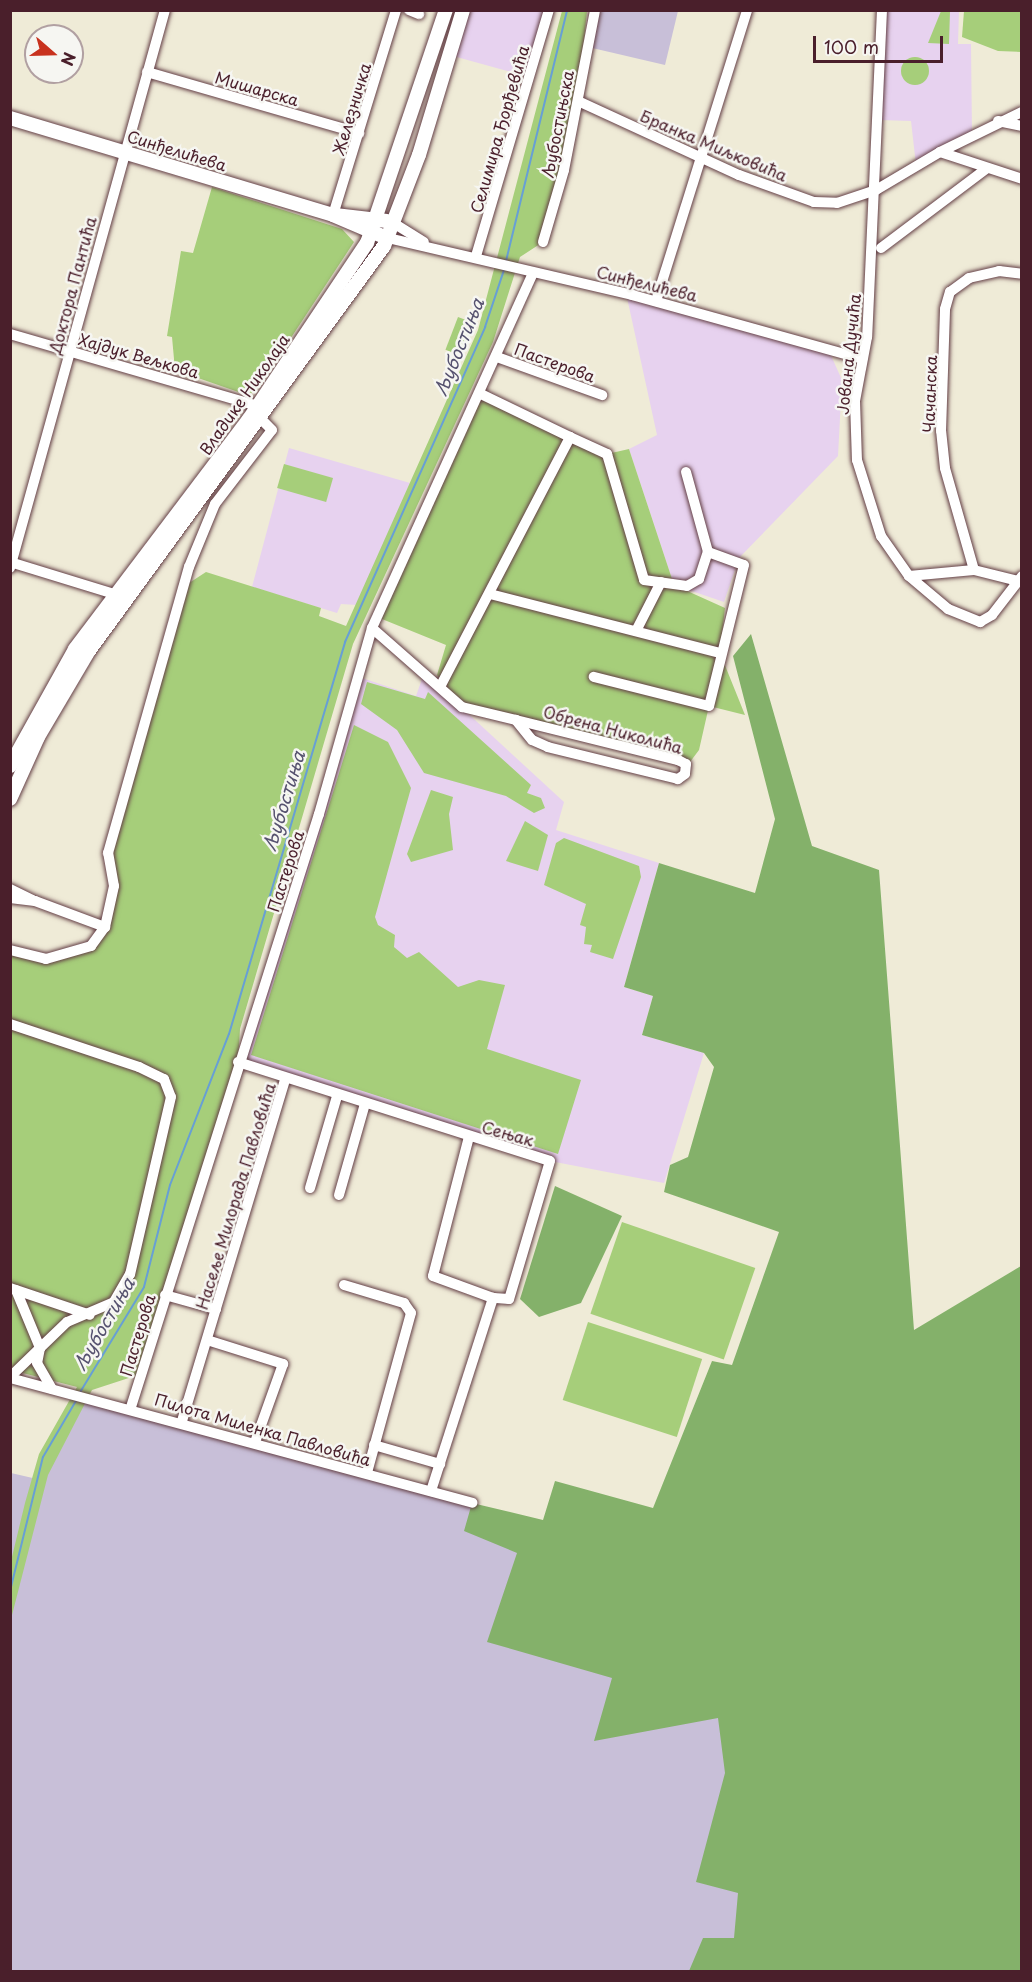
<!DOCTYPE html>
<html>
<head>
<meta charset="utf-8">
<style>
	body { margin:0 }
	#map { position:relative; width:1032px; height:1982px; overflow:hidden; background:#efebd7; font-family:"Playpen Sans",sans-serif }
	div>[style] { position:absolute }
	.built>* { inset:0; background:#e7d2ef }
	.industrial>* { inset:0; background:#c8bfd8 }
	.green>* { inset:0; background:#a6ce7a; transform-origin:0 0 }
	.round { border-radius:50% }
	.forest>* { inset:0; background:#84b16a }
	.stream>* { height:2px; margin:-1px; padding:0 1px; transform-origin:1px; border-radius:1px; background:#679fd5 }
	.roads { filter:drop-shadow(0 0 2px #633e45) drop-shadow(0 0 2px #633e45) }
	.minor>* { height:10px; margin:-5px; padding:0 5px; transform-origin:5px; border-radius:5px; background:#fff }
	.major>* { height:14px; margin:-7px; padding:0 7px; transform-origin:7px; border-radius:7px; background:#fff }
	span { translate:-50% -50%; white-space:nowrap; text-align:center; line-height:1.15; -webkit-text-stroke:5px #f6f6f2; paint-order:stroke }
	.street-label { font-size:16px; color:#4a1f2b }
	.water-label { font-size:18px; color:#56526f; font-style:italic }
	.frame { position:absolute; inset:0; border:12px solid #4a1f2b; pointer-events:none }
	.north { position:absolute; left:24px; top:24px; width:60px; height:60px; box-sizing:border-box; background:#f6f6f2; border:2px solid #b1a0a2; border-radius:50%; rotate:110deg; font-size:16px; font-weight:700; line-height:24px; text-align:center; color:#4a1f2b }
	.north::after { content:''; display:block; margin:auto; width:21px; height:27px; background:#c8321e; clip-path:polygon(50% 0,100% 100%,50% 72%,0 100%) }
	.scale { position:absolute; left:813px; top:36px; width:130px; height:27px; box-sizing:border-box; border:3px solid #4a1f2b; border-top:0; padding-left:8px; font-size:18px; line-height:21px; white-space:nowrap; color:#4a1f2b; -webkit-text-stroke:4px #f6f6f2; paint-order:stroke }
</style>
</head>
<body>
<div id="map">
	<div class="built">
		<div style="clip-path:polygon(465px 11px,548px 11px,529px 77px,453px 56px)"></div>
		<div style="clip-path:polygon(882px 11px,959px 11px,958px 44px,971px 44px,972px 135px,916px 165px,911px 121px,879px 120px)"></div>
		<div style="clip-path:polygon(626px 293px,829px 351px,842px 380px,838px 456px,739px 558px,724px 602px,674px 585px,629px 449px,657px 435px)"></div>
		<div style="clip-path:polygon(289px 448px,410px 483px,357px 605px,341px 604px,337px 613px,252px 587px)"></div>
		<div style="clip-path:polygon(424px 673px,564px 802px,556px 830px,659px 863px,624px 987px,653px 996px,642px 1035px,704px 1053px,664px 1183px,550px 1161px,238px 1062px,359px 677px,416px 696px)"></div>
	</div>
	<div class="industrial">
		<div style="clip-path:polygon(595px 11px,678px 11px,665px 65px,588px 47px)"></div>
		<div style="clip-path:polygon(1021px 1266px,1021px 1971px,11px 1972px,11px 1473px,37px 1479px,79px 1395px,645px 1552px)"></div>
	</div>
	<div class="green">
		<div style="clip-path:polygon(562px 11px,587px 11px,578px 101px,543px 242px,520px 257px,493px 342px,353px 644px,240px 1029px,238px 1062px,141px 1374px,92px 1390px,48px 1475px,11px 1619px,11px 1561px,25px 1503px,39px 1454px,77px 1387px,11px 1370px,11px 950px,46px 959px,91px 946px,105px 927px,114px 886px,108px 853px,183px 587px,206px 572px,321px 608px,319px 616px,346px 626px,478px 330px)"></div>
		<div style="clip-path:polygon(941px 11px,950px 11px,949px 44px,928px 43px)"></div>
		<div style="clip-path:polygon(964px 11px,1021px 11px,1021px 52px,998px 51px,962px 37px)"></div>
		<div class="round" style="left:901px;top:57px;width:28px;height:28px"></div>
		<div style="clip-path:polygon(212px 187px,342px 229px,354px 242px,256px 391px,247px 395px,175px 370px,172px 337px,167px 336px,181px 251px,193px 253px)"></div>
		<div style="left:458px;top:317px;width:17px;height:35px;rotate:21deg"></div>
		<div style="clip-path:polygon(481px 394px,607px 454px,629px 449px,674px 585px,725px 608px,720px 653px,745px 715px,709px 706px,699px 750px,690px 762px,463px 707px,437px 675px,446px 645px,377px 617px)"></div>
		<div style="left:284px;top:464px;width:51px;height:25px;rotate:16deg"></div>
		<div style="clip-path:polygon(367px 682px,425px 699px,428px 692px,531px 785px,527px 793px,541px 798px,545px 808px,534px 813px,506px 796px,424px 773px,397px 730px,361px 704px)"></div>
		<div style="clip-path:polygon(354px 725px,388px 742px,411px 788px,375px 917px,378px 925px,395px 935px,394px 947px,407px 958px,419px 952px,458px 987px,479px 980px,505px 985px,487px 1049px,581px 1080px,558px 1154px,251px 1055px)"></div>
		<div style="clip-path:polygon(431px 790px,453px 797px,449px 814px,453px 850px,411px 862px,407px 854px)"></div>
		<div style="clip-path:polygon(525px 821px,548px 835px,538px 871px,506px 861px)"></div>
		<div style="clip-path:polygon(564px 838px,639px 866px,641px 877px,613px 959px,590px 952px,592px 945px,584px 944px,586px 927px,580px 925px,586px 904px,544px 885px,556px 843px)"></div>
		<div style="left:622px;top:1222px;width:141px;height:97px;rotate:19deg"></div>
		<div style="left:588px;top:1322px;width:120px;height:82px;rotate:18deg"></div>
	</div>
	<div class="forest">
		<div style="clip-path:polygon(751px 634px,812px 846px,879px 870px,914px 1330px,1021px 1266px,1021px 1971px,689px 1971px,703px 1938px,734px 1938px,738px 1893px,696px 1882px,725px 1773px,718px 1718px,594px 1741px,612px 1678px,487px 1642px,517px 1553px,464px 1531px,472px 1503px,543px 1520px,555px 1481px,653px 1508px,712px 1361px,732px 1365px,779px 1232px,664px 1192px,670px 1165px,688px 1157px,714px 1067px,704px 1053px,642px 1035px,653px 996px,624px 987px,659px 863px,755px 893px,775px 819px,733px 656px)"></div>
		<div style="clip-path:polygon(555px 1186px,622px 1216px,581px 1303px,539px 1317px,520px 1299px)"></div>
	</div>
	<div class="stream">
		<div style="left:506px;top:261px;width:258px;rotate:-76.3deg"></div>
		<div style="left:79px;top:1394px;width:125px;rotate:-58.7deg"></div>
		<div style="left:144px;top:1287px;width:105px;rotate:-75.7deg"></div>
		<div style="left:170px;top:1185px;width:162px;rotate:-68.7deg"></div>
		<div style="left:229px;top:1034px;width:409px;rotate:-73.5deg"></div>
		<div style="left:345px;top:642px;width:345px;rotate:-66deg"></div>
		<div style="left:485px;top:327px;width:60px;rotate:-71.6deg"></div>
		<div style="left:10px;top:1591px;width:138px;rotate:-76.2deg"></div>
		<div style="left:43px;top:1457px;width:67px;rotate:-59.6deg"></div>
	</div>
	<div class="roads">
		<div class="minor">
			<div style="left:409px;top:10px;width:11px;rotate:22deg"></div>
			<div style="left:882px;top:10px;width:327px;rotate:92.6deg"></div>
			<div style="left:867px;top:337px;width:65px;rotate:100.6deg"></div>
			<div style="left:855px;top:401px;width:59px;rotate:88.1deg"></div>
			<div style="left:857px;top:460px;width:80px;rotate:72.5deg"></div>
			<div style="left:881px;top:536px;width:49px;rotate:55deg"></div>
			<div style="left:909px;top:576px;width:51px;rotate:40.2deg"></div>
			<div style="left:948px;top:609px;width:35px;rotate:22deg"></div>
			<div style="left:980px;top:622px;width:14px;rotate:-30deg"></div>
			<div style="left:992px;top:615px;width:49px;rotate:-52.4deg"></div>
			<div style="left:147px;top:72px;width:221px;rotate:16.1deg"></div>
			<div style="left:578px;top:101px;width:177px;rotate:24.7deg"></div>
			<div style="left:739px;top:175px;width:80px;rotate:19.8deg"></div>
			<div style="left:814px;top:202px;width:23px;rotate:2deg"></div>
			<div style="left:837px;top:203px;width:41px;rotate:-18.4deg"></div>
			<div style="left:876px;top:190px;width:74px;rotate:-30.7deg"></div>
			<div style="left:940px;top:152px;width:86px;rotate:18.2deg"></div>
			<div style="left:998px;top:121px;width:25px;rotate:12deg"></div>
			<div style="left:940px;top:152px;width:91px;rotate:-26deg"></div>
			<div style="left:333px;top:215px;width:214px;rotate:-72.9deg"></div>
			<div style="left:395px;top:224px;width:34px;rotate:32deg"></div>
			<div style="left:388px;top:238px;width:251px;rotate:13.1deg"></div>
			<div style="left:632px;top:295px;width:239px;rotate:15.5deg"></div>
			<div style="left:543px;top:242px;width:75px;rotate:-73.7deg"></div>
			<div style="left:564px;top:170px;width:163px;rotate:-79deg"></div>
			<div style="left:881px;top:248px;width:133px;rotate:-37deg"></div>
			<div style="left:476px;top:256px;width:257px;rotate:-73.5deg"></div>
			<div style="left:656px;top:301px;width:305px;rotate:-72.6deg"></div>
			<div style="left:10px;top:334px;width:258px;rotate:16.2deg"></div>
			<div style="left:497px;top:357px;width:112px;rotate:19.9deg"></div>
			<div style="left:570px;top:437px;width:41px;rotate:24.7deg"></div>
			<div style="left:607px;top:454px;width:131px;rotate:73.6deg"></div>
			<div style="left:644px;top:580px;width:43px;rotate:7.9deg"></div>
			<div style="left:687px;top:586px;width:14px;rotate:-30deg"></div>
			<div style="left:699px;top:579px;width:28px;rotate:-72deg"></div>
			<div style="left:708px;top:552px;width:38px;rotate:20deg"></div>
			<div style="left:744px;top:565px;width:145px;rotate:103.9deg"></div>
			<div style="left:709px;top:706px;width:119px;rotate:-165.8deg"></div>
			<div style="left:686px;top:472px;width:83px;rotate:74.6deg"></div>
			<div style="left:10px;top:562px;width:109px;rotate:17.1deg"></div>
			<div style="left:10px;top:568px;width:579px;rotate:-74.48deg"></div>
			<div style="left:974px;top:570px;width:106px;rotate:-105.9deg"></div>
			<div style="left:945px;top:468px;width:37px;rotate:-96deg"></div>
			<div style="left:941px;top:431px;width:122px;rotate:-88.1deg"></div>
			<div style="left:945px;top:309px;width:18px;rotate:-74deg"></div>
			<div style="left:950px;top:292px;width:24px;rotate:-36deg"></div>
			<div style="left:969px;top:278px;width:31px;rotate:-13deg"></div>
			<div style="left:999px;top:271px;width:23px;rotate:7deg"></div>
			<div style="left:909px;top:576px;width:65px;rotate:-5.3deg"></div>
			<div style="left:974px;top:570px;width:45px;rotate:14deg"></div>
			<div style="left:490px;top:594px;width:237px;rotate:14.4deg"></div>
			<div style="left:372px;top:628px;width:120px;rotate:41.3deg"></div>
			<div style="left:462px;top:707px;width:56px;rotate:13.5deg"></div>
			<div style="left:516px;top:720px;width:167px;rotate:13.9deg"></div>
			<div style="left:678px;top:760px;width:9px;rotate:27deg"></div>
			<div style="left:686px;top:764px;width:10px;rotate:96deg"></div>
			<div style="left:685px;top:774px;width:9px;rotate:144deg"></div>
			<div style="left:678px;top:779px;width:134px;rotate:-166.2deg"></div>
			<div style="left:548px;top:747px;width:17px;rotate:-156deg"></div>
			<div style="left:532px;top:740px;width:26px;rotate:-129deg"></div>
			<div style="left:636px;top:631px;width:55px;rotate:-63deg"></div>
			<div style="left:440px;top:687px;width:282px;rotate:-62.5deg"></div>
			<div style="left:570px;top:437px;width:99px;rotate:-154.2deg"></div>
			<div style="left:10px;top:889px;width:25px;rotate:26deg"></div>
			<div style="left:10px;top:898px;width:25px;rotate:7deg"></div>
			<div style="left:35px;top:901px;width:75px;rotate:20.4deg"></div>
			<div style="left:10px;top:950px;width:37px;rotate:14deg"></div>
			<div style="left:46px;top:959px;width:47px;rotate:-16.1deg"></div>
			<div style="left:91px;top:946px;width:24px;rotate:-54deg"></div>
			<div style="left:105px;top:927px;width:42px;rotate:-77.6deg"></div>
			<div style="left:114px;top:886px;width:34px;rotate:-100deg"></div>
			<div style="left:108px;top:853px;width:297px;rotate:-74.2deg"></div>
			<div style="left:189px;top:567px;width:68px;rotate:-67.6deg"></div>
			<div style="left:215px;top:504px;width:93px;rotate:-52.4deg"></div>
			<div style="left:272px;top:430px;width:14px;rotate:-135deg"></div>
			<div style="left:10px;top:1024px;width:136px;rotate:18.4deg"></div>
			<div style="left:139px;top:1067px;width:28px;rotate:26deg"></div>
			<div style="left:164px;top:1079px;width:19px;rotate:69deg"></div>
			<div style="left:171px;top:1097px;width:182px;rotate:103deg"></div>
			<div style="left:130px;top:1274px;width:32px;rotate:120deg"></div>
			<div style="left:114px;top:1302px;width:51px;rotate:156.9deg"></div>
			<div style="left:67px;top:1322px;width:37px;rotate:136deg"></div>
			<div style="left:238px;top:1062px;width:327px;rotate:17.6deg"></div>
			<div style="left:550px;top:1161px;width:144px;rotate:106.5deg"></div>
			<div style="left:509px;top:1299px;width:16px;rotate:-176deg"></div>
			<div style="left:493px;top:1298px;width:64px;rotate:-159.9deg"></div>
			<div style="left:433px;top:1276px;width:144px;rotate:-75.5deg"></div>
			<div style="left:310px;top:1188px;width:96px;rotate:-73.6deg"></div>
			<div style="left:339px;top:1195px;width:95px;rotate:-74.1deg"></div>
			<div style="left:344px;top:1285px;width:63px;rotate:16.7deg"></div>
			<div style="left:404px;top:1303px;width:12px;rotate:55deg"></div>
			<div style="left:411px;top:1313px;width:166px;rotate:105.4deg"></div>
			<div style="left:10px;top:1288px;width:84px;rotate:18.6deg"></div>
			<div style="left:16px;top:1290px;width:63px;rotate:67.5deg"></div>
			<div style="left:165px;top:1295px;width:53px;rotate:15.4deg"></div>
			<div style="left:207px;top:1340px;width:80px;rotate:17.5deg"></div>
			<div style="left:283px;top:1364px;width:83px;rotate:109.7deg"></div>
			<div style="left:10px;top:1377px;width:42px;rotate:-44deg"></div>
			<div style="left:40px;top:1348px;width:15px;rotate:101deg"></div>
			<div style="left:37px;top:1363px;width:30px;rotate:60deg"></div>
			<div style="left:10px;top:1378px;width:479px;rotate:15.1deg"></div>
			<div style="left:131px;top:1407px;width:622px;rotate:-72.41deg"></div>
			<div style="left:319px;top:814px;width:193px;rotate:-74.1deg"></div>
			<div style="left:372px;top:628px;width:390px;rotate:-65.6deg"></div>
			<div style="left:182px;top:1421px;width:357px;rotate:-73.2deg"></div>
			<div style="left:374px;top:1445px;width:69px;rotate:16.1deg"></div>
			<div style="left:431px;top:1491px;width:203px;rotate:-72.2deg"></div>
		</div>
		<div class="major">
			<div style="left:10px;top:118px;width:337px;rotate:16.7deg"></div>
			<div style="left:333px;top:215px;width:51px;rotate:23.1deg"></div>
			<div style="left:335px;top:215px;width:52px;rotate:6.6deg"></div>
			<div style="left:10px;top:766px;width:134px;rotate:-60.9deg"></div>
			<div style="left:75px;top:649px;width:288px;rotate:-52.9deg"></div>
			<div style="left:249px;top:419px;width:212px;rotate:-56.2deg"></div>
			<div style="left:367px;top:243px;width:246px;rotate:-71.3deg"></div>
			<div style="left:10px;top:799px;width:68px;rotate:-65.7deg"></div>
			<div style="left:38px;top:737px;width:99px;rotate:-59.5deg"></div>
			<div style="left:88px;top:652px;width:502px;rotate:-53.91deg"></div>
			<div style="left:384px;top:246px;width:97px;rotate:-69deg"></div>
			<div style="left:419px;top:155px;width:152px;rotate:-73.1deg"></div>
		</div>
	</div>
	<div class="street-label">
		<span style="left:257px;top:88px;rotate:16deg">Мишарска</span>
		<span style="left:351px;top:109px;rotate:-73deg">Железничка</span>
		<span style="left:557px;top:124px;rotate:-79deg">Љубостињска</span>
		<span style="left:499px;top:129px;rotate:-74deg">Селимира Ђорђевића</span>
		<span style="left:714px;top:145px;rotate:23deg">Бранка Миљковића</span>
		<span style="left:177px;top:150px;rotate:17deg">Синђелићева</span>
		<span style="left:647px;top:283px;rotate:14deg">Синђелићева</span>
		<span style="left:72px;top:285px;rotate:-75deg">Доктора Пантића</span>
		<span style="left:848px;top:354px;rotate:-84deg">Јована Дучића</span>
		<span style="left:139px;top:355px;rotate:16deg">Хајдук Вељкова</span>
		<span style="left:555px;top:362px;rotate:20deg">Пастерова</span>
		<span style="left:244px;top:394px;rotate:-55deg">Владике Николаја</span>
		<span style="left:929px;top:394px;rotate:-88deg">Чачанска</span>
		<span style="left:613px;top:729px;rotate:15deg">Обрена Николића</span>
		<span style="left:285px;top:871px;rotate:-72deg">Пастерова</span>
		<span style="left:508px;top:1133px;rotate:16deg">Сењак</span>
		<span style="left:235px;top:1196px;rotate:-73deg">Насеље Милорада Павловића</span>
		<span style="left:137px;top:1335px;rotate:-73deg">Пастерова</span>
		<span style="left:263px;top:1429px;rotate:16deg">Пилота Миленка Павловића</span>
	</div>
	<div class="water-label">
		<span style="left:459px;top:347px;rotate:-68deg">Љубостиња</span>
		<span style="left:284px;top:801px;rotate:-73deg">Љубостиња</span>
		<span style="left:104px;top:1324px;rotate:-60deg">Љубостиња</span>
	</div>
	<div class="frame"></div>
	<div class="north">N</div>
	<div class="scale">100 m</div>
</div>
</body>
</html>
